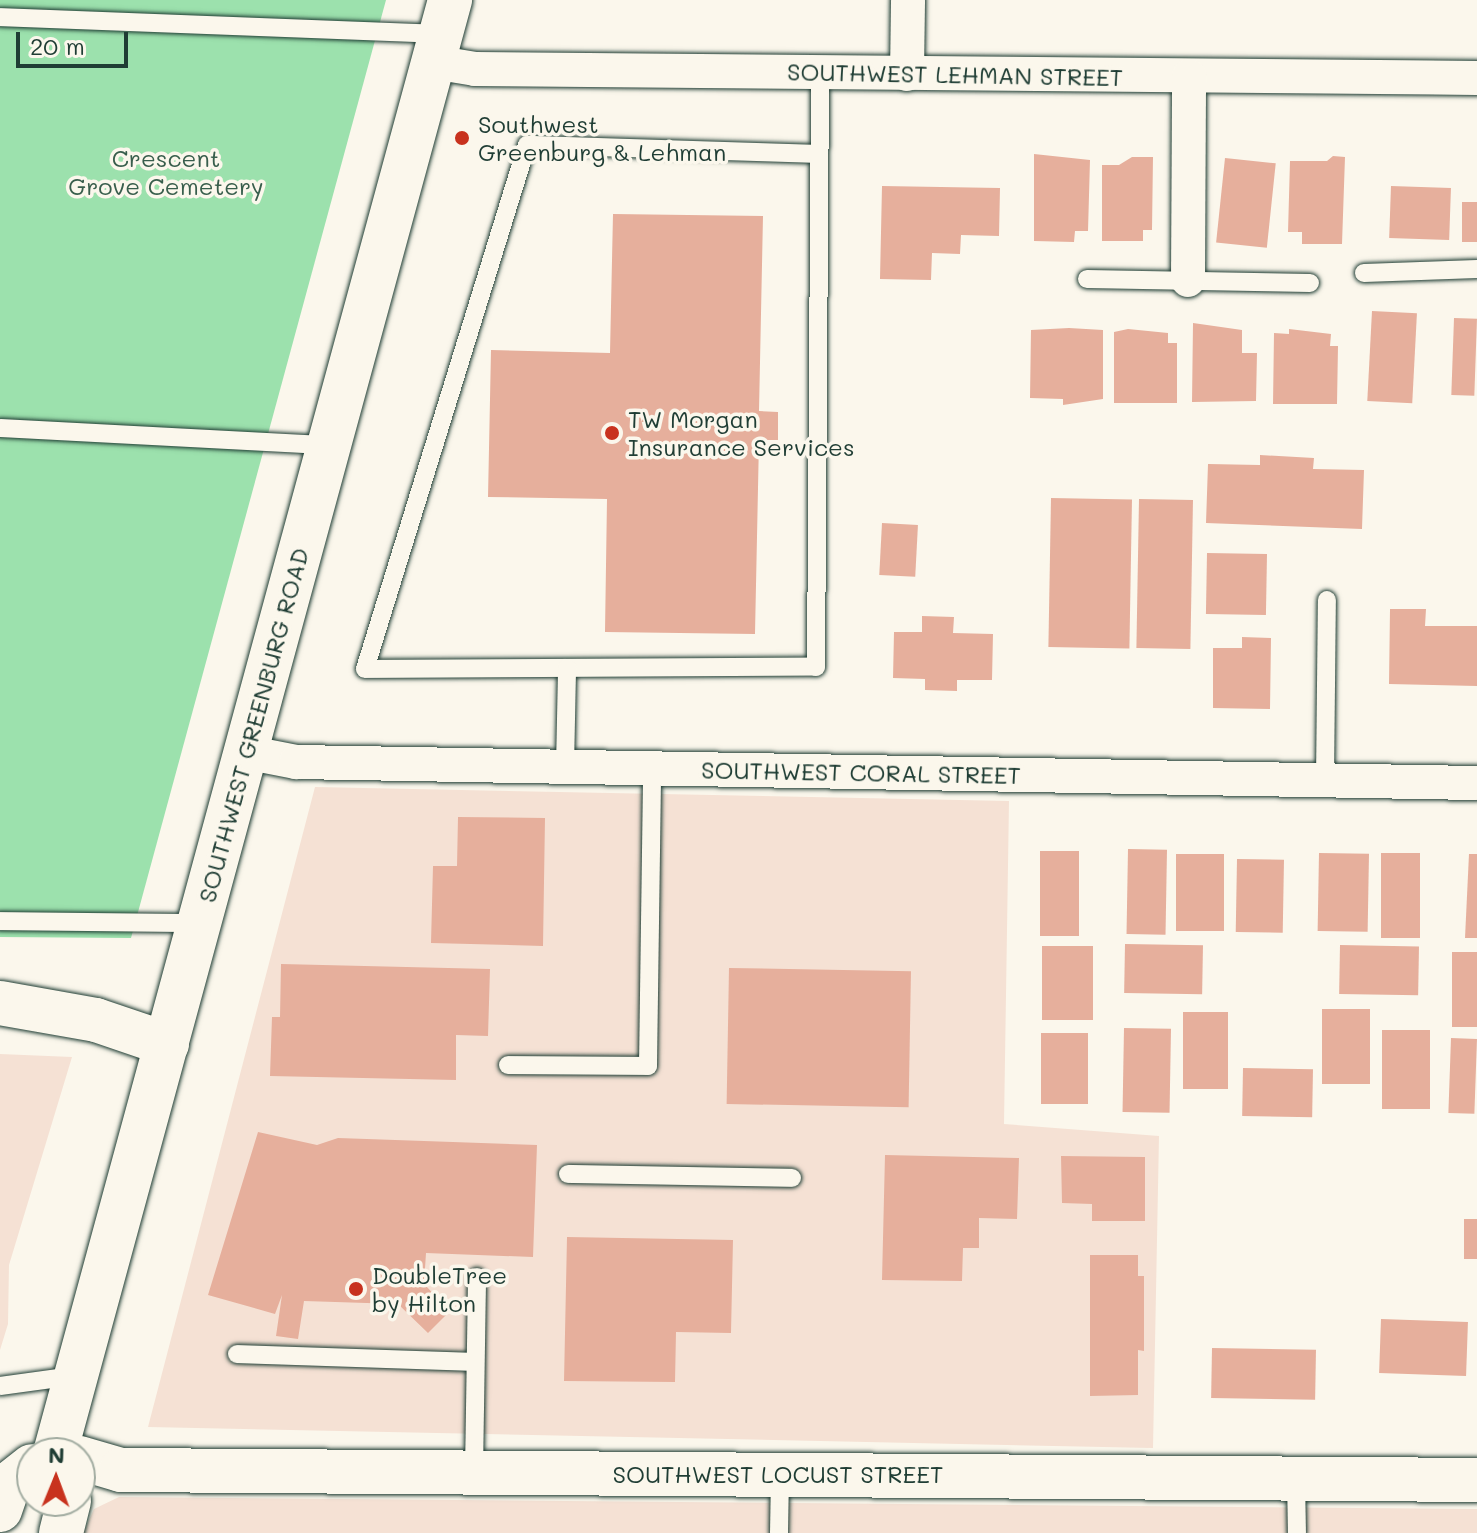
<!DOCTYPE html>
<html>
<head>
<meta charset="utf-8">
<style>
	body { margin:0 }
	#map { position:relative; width:1477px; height:1533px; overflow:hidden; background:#fbf7ec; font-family:Mali,sans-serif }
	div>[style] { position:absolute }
	.built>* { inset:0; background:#f5e1d4 }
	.green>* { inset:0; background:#9ce1ad }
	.building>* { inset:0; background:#e6af9c; transform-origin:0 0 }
	.roads { filter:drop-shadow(0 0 2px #1f3d34) drop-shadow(0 0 2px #1f3d34) }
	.lane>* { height:18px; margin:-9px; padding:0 9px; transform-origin:9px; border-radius:9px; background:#fbf7ec }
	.street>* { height:34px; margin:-17px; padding:0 17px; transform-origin:17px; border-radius:17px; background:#fbf7ec }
	.secondary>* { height:44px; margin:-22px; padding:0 22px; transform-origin:22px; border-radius:22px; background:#fbf7ec }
	.dots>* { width:22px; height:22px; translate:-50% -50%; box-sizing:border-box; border:4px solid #fbf7ec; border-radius:50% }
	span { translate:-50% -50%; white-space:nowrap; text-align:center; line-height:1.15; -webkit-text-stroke:7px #fbf7ec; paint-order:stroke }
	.street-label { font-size:24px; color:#1f3d34 }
	.poi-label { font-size:24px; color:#1f3d34 }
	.left { translate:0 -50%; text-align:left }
	.park-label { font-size:24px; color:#385e4c }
	.north { position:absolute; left:16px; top:1437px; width:80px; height:80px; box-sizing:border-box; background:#fbf7ec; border:2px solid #a3ada2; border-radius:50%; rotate:1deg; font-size:22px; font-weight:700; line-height:32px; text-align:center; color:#1f3d34 }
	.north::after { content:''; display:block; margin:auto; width:28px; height:36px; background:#c8321e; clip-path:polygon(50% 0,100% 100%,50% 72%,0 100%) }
	.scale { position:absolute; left:16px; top:32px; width:112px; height:36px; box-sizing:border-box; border:4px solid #1f3d34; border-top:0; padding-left:10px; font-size:24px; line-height:28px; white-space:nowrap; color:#1f3d34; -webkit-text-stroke:6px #fbf7ec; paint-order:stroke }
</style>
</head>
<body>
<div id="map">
	<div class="built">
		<div style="clip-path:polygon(315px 787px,1009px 801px,1004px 1124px,1159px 1136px,1153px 1448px,148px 1427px)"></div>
		<div style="clip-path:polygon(0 1054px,72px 1057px,9px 1265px,8px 1324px,0 1350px)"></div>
		<div style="clip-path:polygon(119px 1497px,1477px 1509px,1477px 1533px,83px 1533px,94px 1509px)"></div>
	</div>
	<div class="green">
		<div style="clip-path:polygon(0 0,386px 0,131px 938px,0 937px)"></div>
	</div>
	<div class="building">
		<div style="clip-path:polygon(1034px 154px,1090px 160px,1088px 231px,1075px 231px,1074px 242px,1034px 241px)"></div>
		<div style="clip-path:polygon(1333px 156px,1345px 157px,1342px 244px,1302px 244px,1302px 232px,1288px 232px,1290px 161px,1327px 161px)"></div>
		<div style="clip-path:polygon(1132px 157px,1153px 157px,1152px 230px,1143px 230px,1143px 241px,1102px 241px,1102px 165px,1119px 165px)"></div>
		<div style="left:1225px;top:158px;width:51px;height:85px;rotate:6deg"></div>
		<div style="clip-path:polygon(882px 186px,1000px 188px,999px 236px,961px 235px,960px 254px,932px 253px,931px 280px,880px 279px)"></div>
		<div style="left:1391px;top:186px;width:60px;height:52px;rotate:2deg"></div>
		<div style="left:1462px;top:202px;width:15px;height:40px"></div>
		<div style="clip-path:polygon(613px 214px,763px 216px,759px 411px,778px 412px,778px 440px,759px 440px,755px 634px,605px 632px,607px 499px,488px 497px,491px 350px,610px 353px)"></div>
		<div style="left:1372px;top:311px;width:45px;height:90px;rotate:3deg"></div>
		<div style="left:1454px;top:318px;width:23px;height:77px;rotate:2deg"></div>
		<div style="clip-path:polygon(1193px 323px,1242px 330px,1242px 353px,1257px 353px,1256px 401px,1192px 402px)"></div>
		<div style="clip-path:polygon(1069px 328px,1103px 330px,1103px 399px,1063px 405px,1063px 399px,1030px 398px,1031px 330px)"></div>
		<div style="clip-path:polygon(1128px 329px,1168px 333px,1168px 343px,1177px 343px,1177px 403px,1114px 403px,1114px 332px)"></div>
		<div style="clip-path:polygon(1289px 329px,1331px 334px,1330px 346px,1338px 346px,1337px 404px,1273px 404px,1274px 333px,1289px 334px)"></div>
		<div style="clip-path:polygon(1260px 455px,1314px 458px,1313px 469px,1364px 470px,1362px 529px,1206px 523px,1208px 464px,1260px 465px)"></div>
		<div style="left:1051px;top:498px;width:81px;height:149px;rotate:1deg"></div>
		<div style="left:1139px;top:499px;width:54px;height:149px;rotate:1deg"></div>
		<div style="left:882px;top:523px;width:36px;height:52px;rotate:3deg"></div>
		<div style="left:1207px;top:553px;width:60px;height:61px;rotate:1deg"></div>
		<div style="clip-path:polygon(1390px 609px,1426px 609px,1425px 626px,1477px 626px,1477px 686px,1389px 684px)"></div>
		<div style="clip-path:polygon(922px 616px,954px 617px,953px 633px,993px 634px,992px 680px,957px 680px,957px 691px,925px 690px,925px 679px,893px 678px,894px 632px,922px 632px)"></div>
		<div style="clip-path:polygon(1242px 637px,1271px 638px,1270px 709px,1213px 708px,1213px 648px,1242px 648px)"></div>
		<div style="clip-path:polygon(458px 817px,545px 818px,543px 946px,431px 943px,433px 866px,457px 866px)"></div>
		<div style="left:1128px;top:849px;width:39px;height:85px;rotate:1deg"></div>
		<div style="left:1040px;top:851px;width:39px;height:85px"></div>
		<div style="left:1319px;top:853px;width:50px;height:78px;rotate:1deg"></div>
		<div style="left:1381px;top:853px;width:39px;height:85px"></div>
		<div style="left:1176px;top:854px;width:48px;height:77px"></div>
		<div style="clip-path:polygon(1469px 854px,1477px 854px,1477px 938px,1465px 938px)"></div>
		<div style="left:1237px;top:859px;width:47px;height:73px;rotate:1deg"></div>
		<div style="left:1125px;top:944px;width:78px;height:49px;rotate:1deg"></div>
		<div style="left:1340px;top:945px;width:79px;height:49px;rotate:1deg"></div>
		<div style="left:1042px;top:946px;width:51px;height:74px"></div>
		<div style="left:1452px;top:952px;width:25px;height:75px"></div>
		<div style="clip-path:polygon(281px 964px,490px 969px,488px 1036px,456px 1035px,456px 1080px,270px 1076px,272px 1017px,280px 1017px)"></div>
		<div style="left:729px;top:968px;width:182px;height:136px;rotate:1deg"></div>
		<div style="left:1370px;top:1009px;width:75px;height:48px;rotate:90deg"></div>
		<div style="left:1183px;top:1012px;width:45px;height:77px"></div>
		<div style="left:1124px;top:1028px;width:47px;height:84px;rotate:1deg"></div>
		<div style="left:1382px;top:1030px;width:48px;height:79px"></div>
		<div style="left:1041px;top:1033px;width:47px;height:71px"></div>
		<div style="left:1451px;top:1038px;width:26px;height:75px;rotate:2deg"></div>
		<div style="left:1243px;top:1068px;width:70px;height:48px;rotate:1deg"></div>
		<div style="clip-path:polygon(258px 1132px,317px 1145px,338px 1138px,537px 1145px,533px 1257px,426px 1253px,424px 1284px,450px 1311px,428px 1333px,398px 1304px,304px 1301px,298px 1339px,276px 1336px,282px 1295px,275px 1314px,208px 1295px)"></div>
		<div style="clip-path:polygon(885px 1155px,1019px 1158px,1017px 1219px,979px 1218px,979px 1248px,963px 1248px,962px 1281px,882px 1280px)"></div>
		<div style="clip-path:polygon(1061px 1156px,1145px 1157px,1145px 1221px,1092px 1221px,1092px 1204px,1062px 1203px)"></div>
		<div style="left:1464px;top:1219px;width:13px;height:40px"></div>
		<div style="clip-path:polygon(567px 1237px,733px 1240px,731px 1333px,676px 1332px,675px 1382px,564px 1381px)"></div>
		<div style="clip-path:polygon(1090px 1255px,1138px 1255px,1138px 1276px,1144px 1276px,1144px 1351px,1138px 1350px,1138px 1395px,1090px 1396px)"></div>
		<div style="left:1381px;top:1319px;width:87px;height:54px;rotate:2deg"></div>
		<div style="left:1212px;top:1348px;width:104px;height:50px;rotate:1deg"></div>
	</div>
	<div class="roads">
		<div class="lane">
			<div style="left:0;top:17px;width:440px;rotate:2.2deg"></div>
			<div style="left:819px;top:154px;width:292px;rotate:-178.2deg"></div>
			<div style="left:527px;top:145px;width:548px;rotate:107.18deg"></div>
			<div style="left:365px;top:669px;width:451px;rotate:-0.3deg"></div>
			<div style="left:816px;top:667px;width:594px;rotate:-89.61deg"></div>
			<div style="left:1364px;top:273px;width:113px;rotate:-2deg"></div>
			<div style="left:1087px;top:279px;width:223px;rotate:1deg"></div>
			<div style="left:0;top:428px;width:329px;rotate:3deg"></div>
			<div style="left:565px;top:767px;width:99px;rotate:-88.8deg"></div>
			<div style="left:1325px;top:780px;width:180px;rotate:-89.4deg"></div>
			<div style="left:0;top:921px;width:199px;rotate:0.6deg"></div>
			<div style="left:508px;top:1065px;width:140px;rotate:0.4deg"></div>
			<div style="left:648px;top:1066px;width:298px;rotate:-89.2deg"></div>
			<div style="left:568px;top:1174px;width:224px;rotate:1deg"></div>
			<div style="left:237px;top:1354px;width:238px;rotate:1.9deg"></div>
			<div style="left:0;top:1386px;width:74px;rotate:-7.8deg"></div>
			<div style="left:474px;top:1472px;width:195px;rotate:-89.1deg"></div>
			<div style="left:1296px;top:1478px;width:55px;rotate:89deg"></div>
			<div style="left:779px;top:1533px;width:60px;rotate:-89deg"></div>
		</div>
		<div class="street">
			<div style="left:433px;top:62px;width:43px;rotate:9.5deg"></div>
			<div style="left:475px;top:69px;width:1002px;rotate:0.51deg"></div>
			<div style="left:907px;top:74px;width:74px;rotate:-89.2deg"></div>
			<div style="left:1188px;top:280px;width:204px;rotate:-89.7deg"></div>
			<div style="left:245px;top:752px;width:52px;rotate:11.1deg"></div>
			<div style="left:296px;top:762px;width:1181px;rotate:1.02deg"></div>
		</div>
		<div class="secondary">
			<div style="left:0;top:1003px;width:97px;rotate:10deg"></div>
			<div style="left:96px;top:1020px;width:75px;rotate:18.7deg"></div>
			<div style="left:55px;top:1453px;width:1506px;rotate:-74.79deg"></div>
			<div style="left:80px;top:1458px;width:43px;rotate:16.3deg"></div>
			<div style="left:121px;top:1470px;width:1356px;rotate:0.42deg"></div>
			<div style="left:0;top:1510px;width:28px;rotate:-71deg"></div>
			<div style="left:9px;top:1484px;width:29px;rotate:-38deg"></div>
			<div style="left:61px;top:1533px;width:33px;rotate:-76deg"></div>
		</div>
	</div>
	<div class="dots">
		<div style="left:462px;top:138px;background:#c8321e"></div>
		<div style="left:612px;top:433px;background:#c8321e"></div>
		<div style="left:356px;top:1289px;background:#c8321e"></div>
	</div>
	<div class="street-label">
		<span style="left:955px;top:74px;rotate:1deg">SOUTHWEST LEHMAN STREET</span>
		<span style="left:253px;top:725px;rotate:-75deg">SOUTHWEST GREENBURG ROAD</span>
		<span style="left:861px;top:772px;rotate:1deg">SOUTHWEST CORAL STREET</span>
		<span style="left:778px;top:1474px">SOUTHWEST LOCUST STREET</span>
	</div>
	<div class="poi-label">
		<span class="left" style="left:478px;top:138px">Southwest<br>Greenburg &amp; Lehman</span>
		<span class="left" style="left:628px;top:433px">TW Morgan<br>Insurance Services</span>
		<span class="left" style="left:372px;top:1289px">DoubleTree<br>by Hilton</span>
	</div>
	<div class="park-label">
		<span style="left:166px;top:172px">Crescent<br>Grove Cemetery</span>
	</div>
	<div class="north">N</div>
	<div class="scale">20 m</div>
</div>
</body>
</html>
